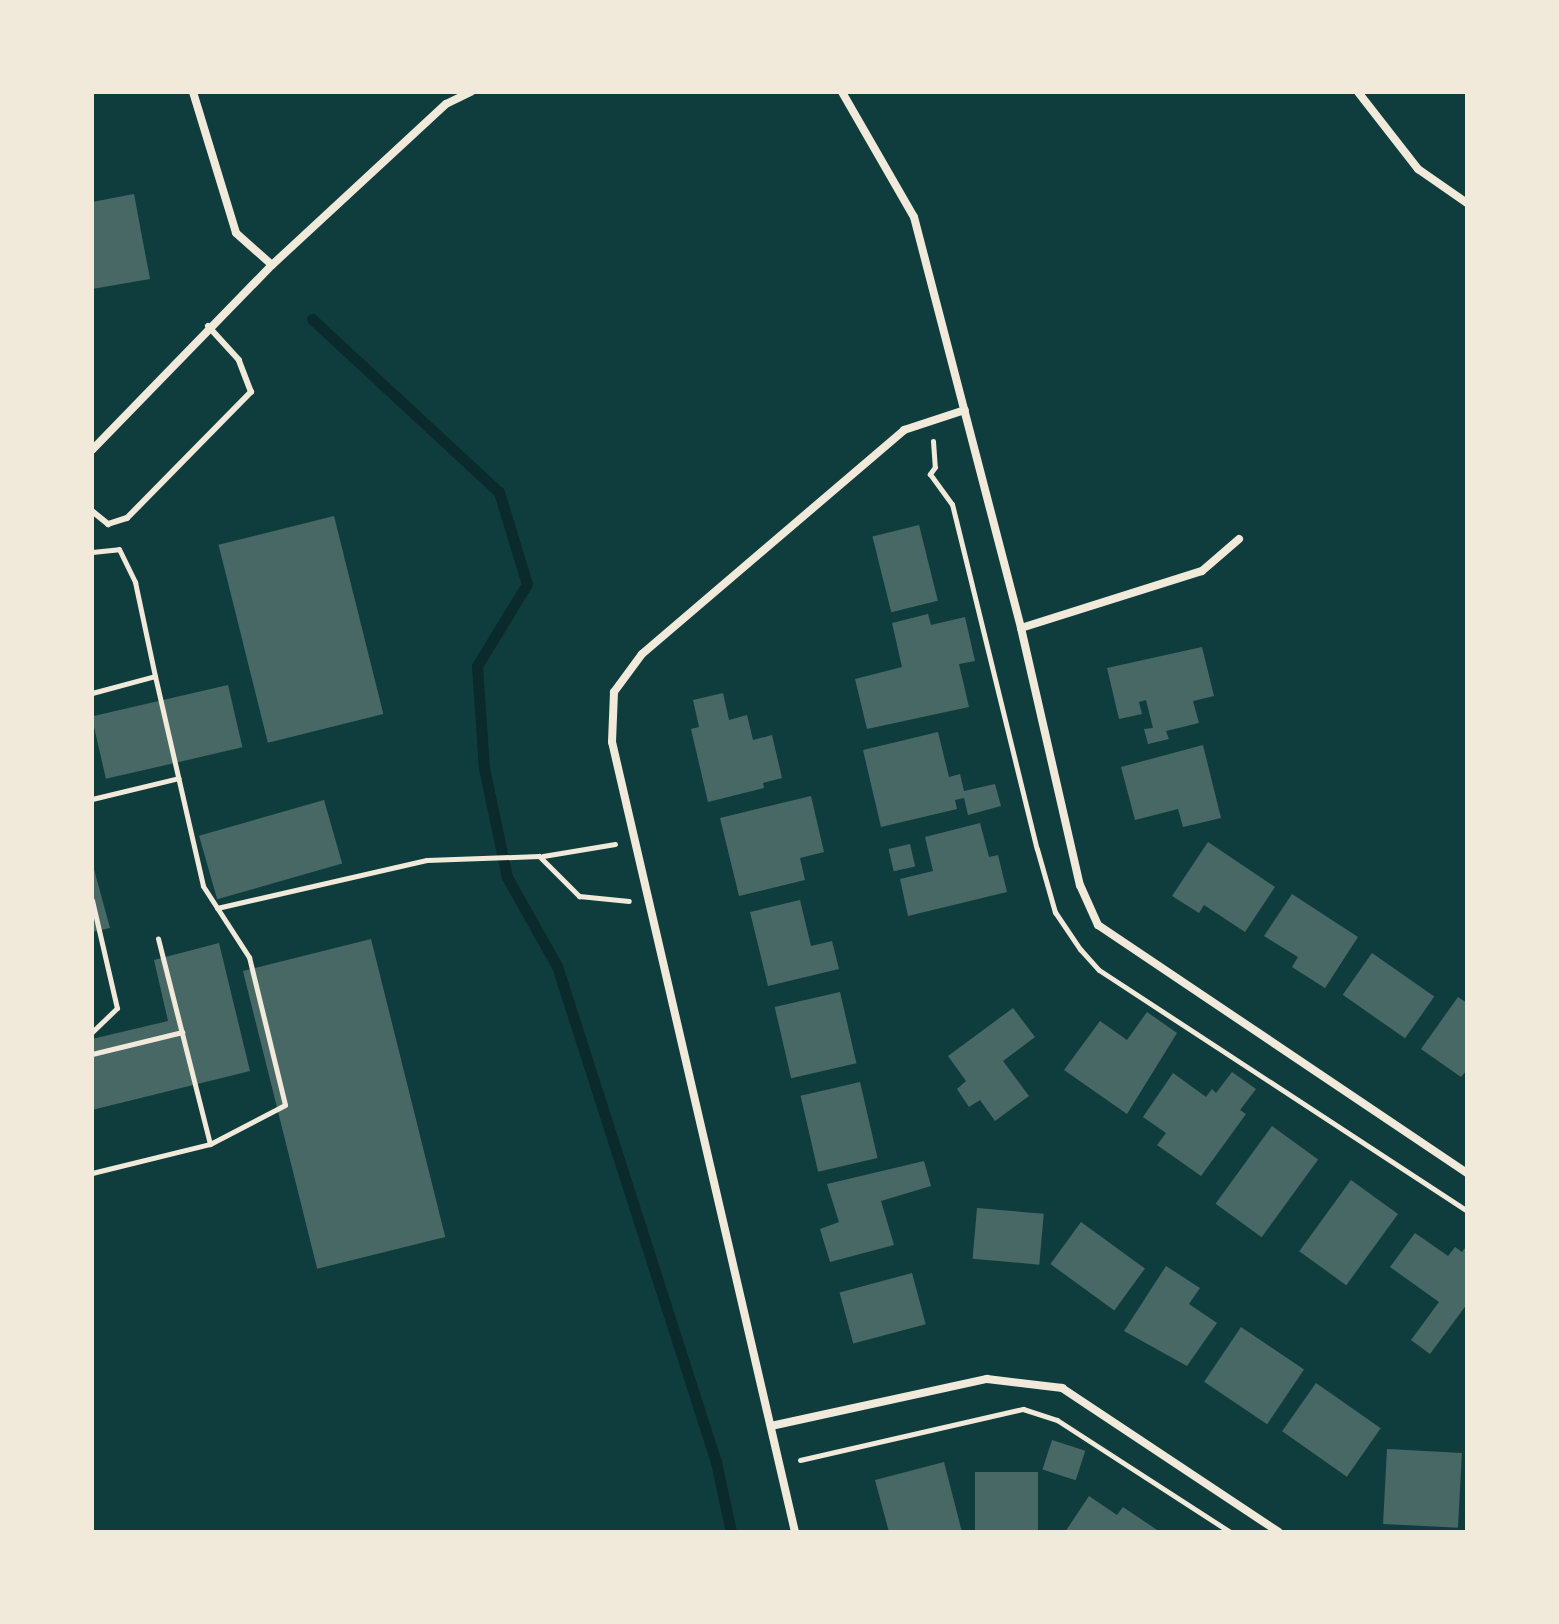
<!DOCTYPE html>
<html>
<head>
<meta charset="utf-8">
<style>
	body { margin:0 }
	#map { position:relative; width:1559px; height:1624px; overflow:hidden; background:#0f3d3e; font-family:Commissioner,sans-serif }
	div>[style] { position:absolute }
	.stream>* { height:11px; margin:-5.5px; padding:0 5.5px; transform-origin:5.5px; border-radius:5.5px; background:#0a2a2b }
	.building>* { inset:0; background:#486865; transform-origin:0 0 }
	.path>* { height:5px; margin:-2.5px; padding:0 2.5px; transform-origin:2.5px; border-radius:2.5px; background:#f1e9da }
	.service>* { height:6px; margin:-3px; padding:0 3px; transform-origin:3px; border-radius:3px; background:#f1e9da }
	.minor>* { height:8px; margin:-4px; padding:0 4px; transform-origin:4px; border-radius:4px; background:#f1e9da }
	span { translate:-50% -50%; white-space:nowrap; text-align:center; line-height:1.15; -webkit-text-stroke:8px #f1e9da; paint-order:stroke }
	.frame { position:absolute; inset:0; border:94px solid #f1e9da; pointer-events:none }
</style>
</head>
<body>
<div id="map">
	<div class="stream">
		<div style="left:312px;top:319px;width:255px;rotate:42.8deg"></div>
		<div style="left:499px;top:492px;width:96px;rotate:73.1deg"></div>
		<div style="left:527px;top:584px;width:96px;rotate:121.4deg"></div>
		<div style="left:477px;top:666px;width:102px;rotate:86.1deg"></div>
		<div style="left:484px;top:768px;width:111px;rotate:78.1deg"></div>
		<div style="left:507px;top:877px;width:102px;rotate:60.7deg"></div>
		<div style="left:557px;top:966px;width:521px;rotate:72.23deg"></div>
		<div style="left:716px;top:1462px;width:72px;rotate:77.9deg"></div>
	</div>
	<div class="building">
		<div style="clip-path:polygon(134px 194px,150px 279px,92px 289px,92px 202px)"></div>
		<div style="left:334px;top:516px;width:204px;height:119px;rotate:76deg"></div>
		<div style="left:919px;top:525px;width:78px;height:48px;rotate:76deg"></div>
		<div style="clip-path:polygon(928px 614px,931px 625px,965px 617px,975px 661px,959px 664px,969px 707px,867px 729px,855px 679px,902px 667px,892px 623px)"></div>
		<div style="clip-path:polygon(1202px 647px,1214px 696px,1193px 701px,1199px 723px,1166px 731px,1169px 739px,1148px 744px,1144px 729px,1153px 728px,1146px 700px,1139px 702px,1142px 714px,1119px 719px,1107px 668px)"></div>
		<div style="left:228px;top:685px;width:64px;height:140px;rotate:77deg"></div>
		<div style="clip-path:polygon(723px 693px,729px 720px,747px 715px,753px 740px,772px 735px,782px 778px,763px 783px,764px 788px,708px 802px,691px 729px,699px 727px,693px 700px)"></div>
		<div style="clip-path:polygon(938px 732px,949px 777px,960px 774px,964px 791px,995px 784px,1001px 806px,968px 815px,964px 798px,955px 800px,957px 809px,881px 827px,863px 750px)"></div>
		<div style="clip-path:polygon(1203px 745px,1221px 818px,1183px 827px,1178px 809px,1135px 820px,1121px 767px)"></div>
		<div style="clip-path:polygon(811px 796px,824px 852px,800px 858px,805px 880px,739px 896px,720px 818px)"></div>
		<div style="left:324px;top:800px;width:66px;height:130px;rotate:74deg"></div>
		<div style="clip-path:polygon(980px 823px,989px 857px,998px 855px,1007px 892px,908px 916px,900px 879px,933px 871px,925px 837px)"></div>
		<div style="clip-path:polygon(1208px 842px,1275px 887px,1245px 932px,1204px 905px,1199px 913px,1172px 896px)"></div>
		<div style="left:910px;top:844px;width:23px;height:22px;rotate:77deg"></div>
		<div style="clip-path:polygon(92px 862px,110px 928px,92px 932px)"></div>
		<div style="clip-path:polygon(1292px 894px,1358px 937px,1325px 988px,1292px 967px,1298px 957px,1264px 936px)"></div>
		<div style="clip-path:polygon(800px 900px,811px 946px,832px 941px,839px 969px,768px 986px,750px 912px)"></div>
		<div style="left:371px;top:939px;width:307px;height:132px;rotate:76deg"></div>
		<div style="clip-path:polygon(219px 943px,250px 1071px,92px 1110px,92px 1039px,168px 1021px,154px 960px)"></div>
		<div style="left:1372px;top:953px;width:76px;height:51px;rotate:35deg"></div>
		<div style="left:840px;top:992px;width:73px;height:67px;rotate:77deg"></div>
		<div style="clip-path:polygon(1458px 997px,1467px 1003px,1467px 1070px,1461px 1077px,1421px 1049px)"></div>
		<div style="clip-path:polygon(1013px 1008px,1035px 1037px,1003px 1061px,1029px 1096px,995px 1121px,980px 1100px,969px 1107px,957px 1089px,966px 1081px,948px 1056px)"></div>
		<div style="clip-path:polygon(1147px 1012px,1177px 1033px,1127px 1114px,1064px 1070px,1100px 1021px,1127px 1040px)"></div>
		<div style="clip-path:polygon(1232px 1072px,1256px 1089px,1240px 1110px,1246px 1114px,1201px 1176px,1157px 1145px,1166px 1133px,1143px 1117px,1173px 1073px,1206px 1097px,1212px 1089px,1216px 1093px)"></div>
		<div style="left:860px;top:1082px;width:78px;height:61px;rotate:77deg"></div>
		<div style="left:1272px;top:1126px;width:57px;height:96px;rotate:36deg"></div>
		<div style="clip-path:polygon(924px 1161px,931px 1186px,881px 1201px,894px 1245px,830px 1262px,820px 1229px,839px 1222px,827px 1184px)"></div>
		<div style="left:1351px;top:1180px;width:58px;height:88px;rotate:36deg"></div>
		<div style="left:977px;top:1208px;width:67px;height:51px;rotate:5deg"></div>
		<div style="left:1081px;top:1222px;width:79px;height:52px;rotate:36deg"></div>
		<div style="clip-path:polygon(1415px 1233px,1448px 1256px,1455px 1247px,1462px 1252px,1467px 1245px,1467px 1304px,1430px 1354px,1411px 1340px,1439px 1302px,1390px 1267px)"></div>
		<div style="clip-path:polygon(1166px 1266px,1200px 1288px,1189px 1304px,1217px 1323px,1187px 1366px,1124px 1331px)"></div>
		<div style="left:912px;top:1273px;width:53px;height:75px;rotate:75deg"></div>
		<div style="left:1241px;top:1327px;width:76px;height:66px;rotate:34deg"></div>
		<div style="left:1316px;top:1383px;width:79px;height:59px;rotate:35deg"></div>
		<div style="left:1052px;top:1440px;width:35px;height:31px;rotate:18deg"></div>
		<div style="left:1387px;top:1449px;width:75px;height:75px;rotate:3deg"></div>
		<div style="clip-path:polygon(944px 1462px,962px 1532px,889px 1532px,875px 1480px)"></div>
		<div style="left:975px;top:1472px;width:63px;height:60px"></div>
		<div style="clip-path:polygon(1089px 1496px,1117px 1515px,1123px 1507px,1160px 1532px,1065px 1532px)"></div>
	</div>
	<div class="path">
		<div style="left:933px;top:441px;width:26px;rotate:86deg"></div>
		<div style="left:935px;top:467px;width:9px;rotate:126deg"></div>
		<div style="left:930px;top:474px;width:37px;rotate:54deg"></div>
		<div style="left:952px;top:504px;width:355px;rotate:76.2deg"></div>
		<div style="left:1037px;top:849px;width:66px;rotate:74.1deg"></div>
		<div style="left:1055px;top:912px;width:45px;rotate:56deg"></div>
		<div style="left:1080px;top:949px;width:28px;rotate:48deg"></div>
		<div style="left:1099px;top:970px;width:440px;rotate:33.2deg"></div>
		<div style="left:92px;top:552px;width:27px;rotate:-6deg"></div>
		<div style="left:119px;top:549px;width:37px;rotate:64deg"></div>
		<div style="left:135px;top:582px;width:96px;rotate:78deg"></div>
		<div style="left:92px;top:693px;width:65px;rotate:-15.1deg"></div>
		<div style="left:155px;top:676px;width:215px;rotate:77.1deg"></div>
		<div style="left:203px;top:886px;width:85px;rotate:57.1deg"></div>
		<div style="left:249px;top:957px;width:152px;rotate:76.3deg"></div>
		<div style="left:285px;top:1105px;width:85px;rotate:152.5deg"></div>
		<div style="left:210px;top:1144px;width:212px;rotate:-104.2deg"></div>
		<div style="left:92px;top:799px;width:89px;rotate:-13.6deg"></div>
		<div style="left:543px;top:856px;width:73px;rotate:-9.5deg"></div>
		<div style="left:92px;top:900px;width:111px;rotate:77deg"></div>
		<div style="left:117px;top:1008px;width:35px;rotate:136deg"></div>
		<div style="left:217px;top:908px;width:215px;rotate:-12.9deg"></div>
		<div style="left:427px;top:860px;width:112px;rotate:-2deg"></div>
		<div style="left:539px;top:856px;width:57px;rotate:45deg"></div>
		<div style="left:579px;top:896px;width:50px;rotate:5.7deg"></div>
		<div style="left:92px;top:1054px;width:93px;rotate:-13.7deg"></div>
		<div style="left:92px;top:1173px;width:122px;rotate:-13.8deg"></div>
		<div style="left:800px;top:1460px;width:229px;rotate:-12.9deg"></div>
		<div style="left:1023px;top:1409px;width:36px;rotate:18deg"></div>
		<div style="left:1057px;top:1420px;width:206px;rotate:32.9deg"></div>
	</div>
	<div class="service">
		<div style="left:92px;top:511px;width:21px;rotate:39deg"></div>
		<div style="left:108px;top:524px;width:20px;rotate:-18deg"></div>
		<div style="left:127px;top:518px;width:177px;rotate:-45.5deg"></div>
		<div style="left:251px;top:392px;width:34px;rotate:-111deg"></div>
		<div style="left:239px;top:360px;width:46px;rotate:-132.4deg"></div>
	</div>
	<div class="minor">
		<div style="left:193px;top:92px;width:147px;rotate:73deg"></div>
		<div style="left:236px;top:233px;width:48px;rotate:41.6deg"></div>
		<div style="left:842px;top:92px;width:144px;rotate:60.1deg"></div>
		<div style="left:914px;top:217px;width:425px;rotate:75.4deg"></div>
		<div style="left:1021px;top:628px;width:264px;rotate:77.1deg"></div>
		<div style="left:1080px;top:885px;width:44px;rotate:65.8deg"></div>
		<div style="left:1098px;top:925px;width:445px;rotate:33.9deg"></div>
		<div style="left:1358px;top:92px;width:98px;rotate:52.1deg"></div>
		<div style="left:1418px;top:169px;width:60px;rotate:34.8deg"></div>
		<div style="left:92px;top:450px;width:258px;rotate:-45.8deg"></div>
		<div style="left:272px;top:265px;width:237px;rotate:-42.8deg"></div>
		<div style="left:446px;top:104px;width:28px;rotate:-26deg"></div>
		<div style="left:1021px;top:628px;width:190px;rotate:-17.5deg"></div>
		<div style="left:1202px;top:571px;width:49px;rotate:-40.9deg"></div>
		<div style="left:771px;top:1426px;width:221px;rotate:-12.3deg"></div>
		<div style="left:987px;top:1379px;width:76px;rotate:6.8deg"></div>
		<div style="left:1062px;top:1388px;width:260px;rotate:33.6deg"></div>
		<div style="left:795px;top:1532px;width:811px;rotate:-103.04deg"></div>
		<div style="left:612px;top:742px;width:50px;rotate:-87.7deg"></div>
		<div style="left:614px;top:692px;width:47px;rotate:-53.6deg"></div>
		<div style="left:642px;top:654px;width:345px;rotate:-40.5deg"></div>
		<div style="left:904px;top:430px;width:64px;rotate:-18.2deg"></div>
	</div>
	<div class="frame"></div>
</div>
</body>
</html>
